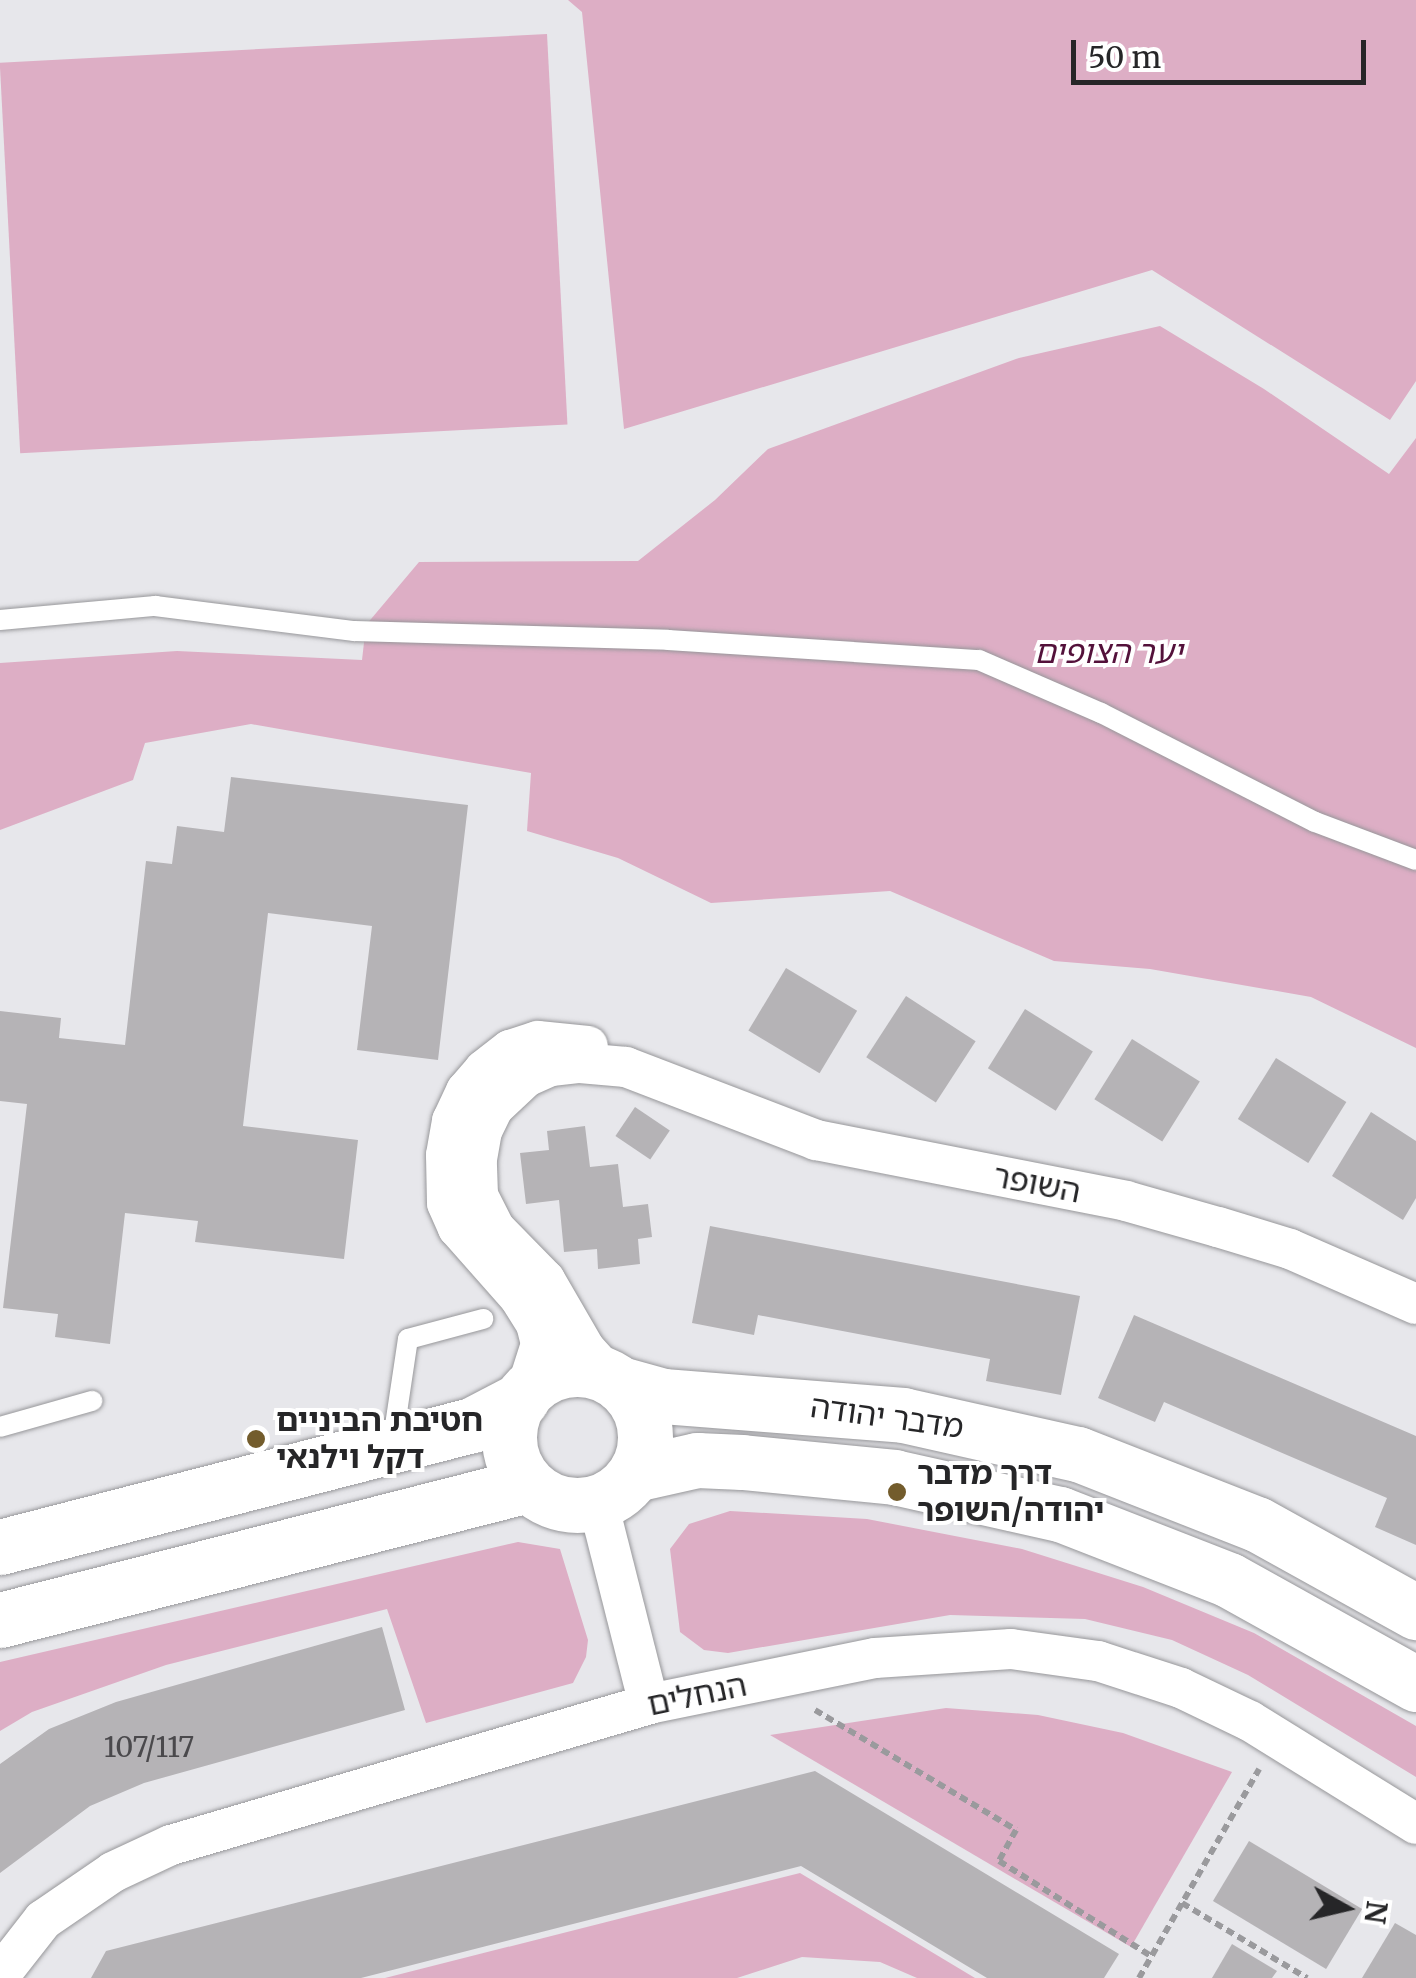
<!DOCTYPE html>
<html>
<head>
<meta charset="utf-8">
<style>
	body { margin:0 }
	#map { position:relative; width:1416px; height:1978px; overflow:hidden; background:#e7e7eb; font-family:Merriweather,"Noto Sans Hebrew",serif }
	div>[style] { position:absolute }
	.green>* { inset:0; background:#ddaec5; transform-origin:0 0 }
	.building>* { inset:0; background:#b5b3b6; transform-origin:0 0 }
	.path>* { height:6px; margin-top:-3px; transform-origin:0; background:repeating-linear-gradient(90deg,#9a9a9d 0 8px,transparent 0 13px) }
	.roads { filter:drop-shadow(0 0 2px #97979a) drop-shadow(0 0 2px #97979a) }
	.lane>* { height:20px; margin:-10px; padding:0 10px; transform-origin:10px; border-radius:10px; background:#fff }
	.street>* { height:40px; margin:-20px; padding:0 20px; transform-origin:20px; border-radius:20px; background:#fff }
	.secondary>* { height:55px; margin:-27.5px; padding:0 27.5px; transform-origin:27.5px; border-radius:27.5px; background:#fff }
	.secondary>.ring { margin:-27.5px; padding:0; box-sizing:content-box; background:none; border:55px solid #fff; border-radius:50% }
	.dots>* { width:28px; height:28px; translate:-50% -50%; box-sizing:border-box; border:5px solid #fff; border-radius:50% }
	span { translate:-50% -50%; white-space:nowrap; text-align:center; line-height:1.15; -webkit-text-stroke:8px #fff; paint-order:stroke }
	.number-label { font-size:28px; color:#4a494c }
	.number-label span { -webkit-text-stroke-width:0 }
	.park-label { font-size:32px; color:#53113a; font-style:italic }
	.street-label { font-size:32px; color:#262628 }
	.poi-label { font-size:32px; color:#262628; font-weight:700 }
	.left { translate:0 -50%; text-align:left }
	.north { position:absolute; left:1296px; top:1858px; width:100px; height:100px; -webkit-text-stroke:8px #fff; paint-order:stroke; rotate:98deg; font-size:28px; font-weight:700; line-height:40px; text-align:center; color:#262628 }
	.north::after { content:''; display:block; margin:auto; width:35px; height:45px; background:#262628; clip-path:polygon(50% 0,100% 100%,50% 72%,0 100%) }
	.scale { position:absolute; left:1071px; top:40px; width:295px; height:45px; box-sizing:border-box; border:5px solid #262628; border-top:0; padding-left:12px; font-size:30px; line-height:35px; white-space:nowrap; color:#262628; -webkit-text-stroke:8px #fff; paint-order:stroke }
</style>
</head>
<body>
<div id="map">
	<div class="green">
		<div style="clip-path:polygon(568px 0,1416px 0,1416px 381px,1390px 420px,1152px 270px,624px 429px,582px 12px)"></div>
		<div style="left:547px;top:34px;width:391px;height:548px;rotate:87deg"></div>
		<div style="clip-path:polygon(1160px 326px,1264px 389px,1389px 474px,1416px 438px,1416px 1048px,1311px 997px,1150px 969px,1054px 961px,890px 891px,711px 903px,618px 858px,527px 831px,531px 773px,251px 724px,145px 743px,133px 780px,0 830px,0 663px,177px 651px,362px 660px,366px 625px,419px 562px,638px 561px,715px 500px,768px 449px,1019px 358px)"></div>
		<div style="clip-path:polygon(730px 1511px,867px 1519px,1022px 1549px,1143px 1587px,1254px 1633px,1416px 1726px,1416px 1777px,1248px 1675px,1172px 1640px,1085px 1619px,950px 1615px,728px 1653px,704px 1650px,680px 1632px,670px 1549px,689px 1524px)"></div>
		<div style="clip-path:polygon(518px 1542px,560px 1549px,588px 1640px,586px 1657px,573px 1683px,426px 1723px,387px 1609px,166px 1665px,32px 1712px,0 1731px,0 1662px)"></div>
		<div style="clip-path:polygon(946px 1708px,1038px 1715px,1123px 1733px,1232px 1772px,1131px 1947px,770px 1735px)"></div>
		<div style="clip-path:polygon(800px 1873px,975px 1978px,917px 1978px,880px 1962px,802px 1957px,737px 1978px,385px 1978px)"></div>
	</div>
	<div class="building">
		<div style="clip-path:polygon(231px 777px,468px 805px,438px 1060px,357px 1050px,372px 926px,268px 913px,243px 1126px,358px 1140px,344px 1259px,195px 1242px,198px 1221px,125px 1213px,110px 1344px,55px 1337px,58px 1314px,3px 1308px,27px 1104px,0 1101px,0 1011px,61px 1018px,59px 1038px,125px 1045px,146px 861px,172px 864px,177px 826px,224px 832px)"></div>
		<div style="left:786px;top:968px;width:83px;height:73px;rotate:31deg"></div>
		<div style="left:906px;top:996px;width:83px;height:73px;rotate:33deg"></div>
		<div style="left:1025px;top:1009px;width:80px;height:70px;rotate:32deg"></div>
		<div style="left:1132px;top:1039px;width:80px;height:71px;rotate:32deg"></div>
		<div style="left:1276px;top:1058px;width:83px;height:72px;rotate:32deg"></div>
		<div style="left:635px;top:1107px;width:42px;height:35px;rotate:34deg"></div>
		<div style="clip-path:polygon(1371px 1112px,1416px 1141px,1416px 1198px,1403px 1220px,1332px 1176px)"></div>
		<div style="clip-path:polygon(585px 1126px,590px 1167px,618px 1164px,623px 1207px,648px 1204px,652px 1237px,638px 1239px,640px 1264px,598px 1269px,597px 1249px,564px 1252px,559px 1200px,526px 1204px,520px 1153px,549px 1150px,547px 1131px)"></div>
		<div style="clip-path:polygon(710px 1226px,1080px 1296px,1061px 1395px,986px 1381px,990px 1359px,758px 1315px,754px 1335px,692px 1323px)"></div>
		<div style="clip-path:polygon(1134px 1315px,1416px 1436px,1416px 1545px,1375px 1527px,1387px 1498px,1164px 1402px,1155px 1422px,1098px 1398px)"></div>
		<div style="clip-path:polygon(382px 1627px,405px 1710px,144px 1783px,90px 1806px,0 1873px,0 1764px,49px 1729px,116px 1702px)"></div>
		<div style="clip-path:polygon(815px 1771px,1119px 1954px,1104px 1978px,987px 1978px,801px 1866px,361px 1978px,91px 1978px,106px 1951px)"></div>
		<div style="left:1249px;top:1841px;width:132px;height:70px;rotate:31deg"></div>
		<div style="clip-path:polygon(1395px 1923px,1416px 1935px,1416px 1978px,1362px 1978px)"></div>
		<div style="clip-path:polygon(1232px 1944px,1277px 1971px,1272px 1978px,1212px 1978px)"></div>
	</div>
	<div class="path">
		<div style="left:815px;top:1710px;width:234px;rotate:30.8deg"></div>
		<div style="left:1016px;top:1830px;width:35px;rotate:119deg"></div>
		<div style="left:999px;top:1861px;width:179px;rotate:32deg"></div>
		<div style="left:1182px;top:1903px;width:146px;rotate:31deg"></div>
		<div style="left:1139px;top:1978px;width:241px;rotate:-60.1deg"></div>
	</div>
	<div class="roads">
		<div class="lane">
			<div style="left:0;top:620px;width:156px;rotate:-5.2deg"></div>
			<div style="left:155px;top:606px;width:201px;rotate:7.2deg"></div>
			<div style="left:354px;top:631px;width:314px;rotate:1.6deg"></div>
			<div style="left:668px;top:640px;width:312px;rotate:3.7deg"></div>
			<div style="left:979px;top:660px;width:133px;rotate:23.5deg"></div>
			<div style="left:1101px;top:713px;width:240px;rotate:27deg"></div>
			<div style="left:1315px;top:822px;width:108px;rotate:20.6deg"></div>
			<div style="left:0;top:1427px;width:96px;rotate:-15.8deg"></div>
			<div style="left:393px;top:1439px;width:101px;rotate:-81.5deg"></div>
			<div style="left:408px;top:1339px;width:78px;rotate:-14.9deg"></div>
		</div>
		<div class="street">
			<div style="left:612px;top:1379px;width:40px;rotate:-132deg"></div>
			<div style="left:585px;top:1349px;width:80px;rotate:-120.1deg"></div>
			<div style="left:545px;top:1280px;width:71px;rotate:-134.4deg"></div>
			<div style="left:495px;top:1229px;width:38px;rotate:-117deg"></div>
			<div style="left:478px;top:1195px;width:36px;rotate:-92deg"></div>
			<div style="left:477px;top:1159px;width:28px;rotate:-80deg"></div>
			<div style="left:482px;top:1131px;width:25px;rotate:-64deg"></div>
			<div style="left:493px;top:1108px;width:45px;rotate:-43.2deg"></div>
			<div style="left:526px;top:1077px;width:27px;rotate:-24deg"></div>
			<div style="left:551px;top:1066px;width:29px;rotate:-6deg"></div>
			<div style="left:580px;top:1063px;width:46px;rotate:5deg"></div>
			<div style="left:626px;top:1067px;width:204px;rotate:21deg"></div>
			<div style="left:816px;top:1140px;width:316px;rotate:11.1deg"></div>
			<div style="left:1126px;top:1201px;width:96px;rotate:15.8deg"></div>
			<div style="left:1218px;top:1227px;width:75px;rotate:17deg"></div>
			<div style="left:1290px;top:1249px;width:137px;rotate:23.6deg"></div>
			<div style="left:526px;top:1391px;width:49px;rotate:-72.3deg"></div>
			<div style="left:541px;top:1344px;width:21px;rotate:-104deg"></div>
			<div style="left:536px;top:1324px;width:31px;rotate:-122deg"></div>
			<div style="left:520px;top:1298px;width:94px;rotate:-131.5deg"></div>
			<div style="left:458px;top:1228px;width:27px;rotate:-114deg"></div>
			<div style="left:447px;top:1203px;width:48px;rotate:-91.2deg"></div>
			<div style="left:446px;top:1155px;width:35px;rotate:-80deg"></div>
			<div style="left:452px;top:1121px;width:33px;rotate:-65deg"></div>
			<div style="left:466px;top:1091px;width:28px;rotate:-49deg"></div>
			<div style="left:484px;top:1070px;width:33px;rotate:-38deg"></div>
			<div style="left:510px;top:1050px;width:29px;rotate:-18deg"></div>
			<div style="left:538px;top:1041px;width:50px;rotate:5.7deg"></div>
			<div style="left:598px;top:1503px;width:207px;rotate:75.8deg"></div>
			<div style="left:0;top:1975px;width:70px;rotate:-52deg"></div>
			<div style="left:43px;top:1920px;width:85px;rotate:-34.4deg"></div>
			<div style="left:113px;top:1872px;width:64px;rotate:-25deg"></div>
			<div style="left:171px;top:1845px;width:498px;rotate:-16.4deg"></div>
			<div style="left:649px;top:1704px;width:231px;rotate:-11.5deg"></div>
			<div style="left:875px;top:1658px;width:136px;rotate:-3.8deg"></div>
			<div style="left:1011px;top:1649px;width:88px;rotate:7.9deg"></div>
			<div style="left:1098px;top:1661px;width:87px;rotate:18deg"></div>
			<div style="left:1181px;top:1688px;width:76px;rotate:25.6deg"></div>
			<div style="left:1250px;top:1721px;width:195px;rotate:31.8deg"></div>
		</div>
		<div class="secondary">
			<div class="ring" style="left:509px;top:1369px;width:81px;height:81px"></div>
			<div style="left:620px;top:1384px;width:45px;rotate:15.6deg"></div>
			<div style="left:663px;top:1396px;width:241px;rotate:4.5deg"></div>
			<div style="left:903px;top:1415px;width:179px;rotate:12.6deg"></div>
			<div style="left:1078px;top:1454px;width:192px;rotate:21.4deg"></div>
			<div style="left:1257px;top:1524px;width:182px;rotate:29deg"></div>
			<div style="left:635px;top:1474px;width:64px;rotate:-12.7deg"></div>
			<div style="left:697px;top:1460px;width:45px;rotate:2.5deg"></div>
			<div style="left:742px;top:1462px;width:153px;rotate:5.6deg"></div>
			<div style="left:894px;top:1477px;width:170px;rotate:12.6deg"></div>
			<div style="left:1060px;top:1514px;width:181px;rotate:21.3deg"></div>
			<div style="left:1229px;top:1580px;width:214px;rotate:29.1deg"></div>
			<div style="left:0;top:1547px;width:488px;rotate:-14.5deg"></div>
			<div style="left:472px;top:1425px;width:56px;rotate:-27.5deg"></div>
			<div style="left:0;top:1620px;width:545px;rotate:-14.34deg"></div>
		</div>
	</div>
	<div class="dots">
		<div style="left:256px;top:1439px;background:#735c2c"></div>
		<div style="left:897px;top:1492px;background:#735c2c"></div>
	</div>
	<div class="number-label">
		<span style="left:149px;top:1747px">107/117</span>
	</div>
	<div class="park-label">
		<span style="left:1108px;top:652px">יער הצופים</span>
	</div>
	<div class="street-label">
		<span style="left:1037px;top:1184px;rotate:11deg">השופר</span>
		<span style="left:887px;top:1417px;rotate:8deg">מדבר יהודה</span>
		<span style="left:697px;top:1695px;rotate:-12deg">הנחלים</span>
	</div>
	<div class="poi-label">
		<span class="left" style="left:276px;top:1439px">חטיבת הביניים<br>דקל וילנאי</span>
		<span class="left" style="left:917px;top:1492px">דרך מדבר<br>יהודה/השופר</span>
	</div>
	<div class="north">N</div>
	<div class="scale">50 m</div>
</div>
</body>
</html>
